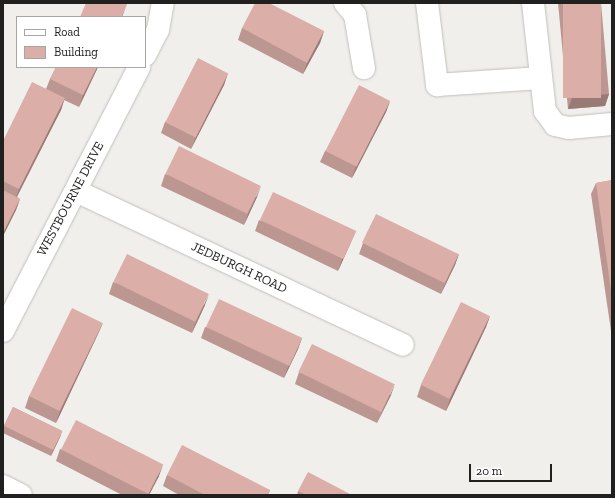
<!DOCTYPE html>
<html>
<head>
<meta charset="utf-8">
<style>
	body { margin:0 }
	#map { position:relative; width:615px; height:498px; overflow:hidden; background:#f1efec; font-family:"Zilla Slab",serif }
	div>[style] { position:absolute }
	.roads { filter:drop-shadow(0 0 1px #c0bfbc) drop-shadow(0 0 1px #c0bfbc) }
	.minor>* { height:22px; margin:-11px; padding:0 11px; transform-origin:11px; border-radius:11px; background:#fff }
	.wall>* { inset:0; background:#bc9690 }
	.shaded-wall>* { inset:0; background:#997a75 }
	.building>* { inset:0; background:#dbafa7; transform-origin:0 0 }
	span { translate:-50% -50%; white-space:nowrap; text-align:center; line-height:1.15; -webkit-text-stroke:3px #fff; paint-order:stroke }
	.street-label { font-size:13px; color:#20201f }
	.frame { position:absolute; inset:0; border:4px solid #20201f; pointer-events:none }
	.legend { position:absolute; left:16px; top:16px; width:130px; height:52px; box-sizing:border-box; background:#fff; border:1px solid #a6a6a5; margin:0; padding:5px 7px; list-style:none; font-size:12px; color:#20201f }
	.legend li { display:flex; align-items:center; gap:8px; height:20px }
	.legend b { width:20px; border:1px solid #a6a6a5 }
	.scale { position:absolute; left:469px; top:464px; width:83px; height:18px; box-sizing:border-box; border:2px solid #20201f; border-top:0; padding-left:5px; font-size:12px; line-height:14px; white-space:nowrap; color:#20201f; -webkit-text-stroke:3px #fff; paint-order:stroke }
</style>
</head>
<body>
<div id="map">
	<div class="roads">
		<div class="minor">
			<div style="left:345px;top:3px;width:16px;rotate:50deg"></div>
			<div style="left:355px;top:15px;width:54px;rotate:80.4deg"></div>
			<div style="left:427px;top:3px;width:83px;rotate:83deg"></div>
			<div style="left:437px;top:85px;width:104px;rotate:-3.9deg"></div>
			<div style="left:533px;top:3px;width:109px;rotate:83.7deg"></div>
			<div style="left:545px;top:111px;width:17px;rotate:54deg"></div>
			<div style="left:555px;top:125px;width:14px;rotate:12deg"></div>
			<div style="left:569px;top:128px;width:43px;rotate:-5.3deg"></div>
			<div style="left:145px;top:55px;width:28px;rotate:-63deg"></div>
			<div style="left:158px;top:30px;width:27px;rotate:-80deg"></div>
			<div style="left:76px;top:191px;width:361px;rotate:25.2deg"></div>
			<div style="left:3px;top:331px;width:297px;rotate:-62.7deg"></div>
			<div style="left:3px;top:486px;width:20px;rotate:27deg"></div>
		</div>
	</div>
	<div class="wall">
		<div style="clip-path:polygon(558px 3px,601px 3px,609px 94px,605px 106px,568px 109px)"></div>
		<div style="clip-path:polygon(242px 28px,324px 31px,320px 43px,303px 74px,238px 40px)"></div>
		<div style="clip-path:polygon(56px 67px,98px 67px,79px 107px,64px 100px,61px 110px,17px 197px,20px 199px,16px 210px,3px 236px,3px 141px,46px 89px,50px 79px)"></div>
		<div style="clip-path:polygon(228px 73px,224px 85px,191px 149px,161px 133px,165px 122px)"></div>
		<div style="clip-path:polygon(390px 101px,386px 112px,352px 178px,320px 162px,325px 151px)"></div>
		<div style="clip-path:polygon(165px 174px,257px 197px,244px 225px,161px 186px)"></div>
		<div style="clip-path:polygon(612px 180px,612px 338px,591px 194px,596px 183px)"></div>
		<div style="clip-path:polygon(259px 220px,351px 242px,338px 271px,255px 231px)"></div>
		<div style="clip-path:polygon(363px 243px,459px 254px,455px 265px,441px 294px,359px 254px)"></div>
		<div style="clip-path:polygon(113px 282px,205px 305px,192px 333px,109px 294px)"></div>
		<div style="clip-path:polygon(490px 316px,486px 327px,446px 411px,417px 397px,421px 385px)"></div>
		<div style="clip-path:polygon(103px 323px,98px 334px,56px 423px,25px 408px,29px 396px)"></div>
		<div style="clip-path:polygon(205px 327px,302px 338px,298px 349px,284px 378px,201px 338px)"></div>
		<div style="clip-path:polygon(299px 372px,391px 395px,377px 423px,295px 384px)"></div>
		<div style="clip-path:polygon(13px 407px,62px 431px,60px 437px,51px 456px,3px 433px,3px 428px)"></div>
		<div style="clip-path:polygon(60px 449px,159px 476px,149px 495px,122px 495px,56px 461px)"></div>
		<div style="clip-path:polygon(167px 475px,270px 490px,268px 495px,179px 495px,163px 486px)"></div>
		<div style="clip-path:polygon(298px 491px,352px 495px,297px 495px)"></div>
	</div>
	<div class="shaded-wall">
		<div style="clip-path:polygon(127px 4px,122px 17px,121px 17px)"></div>
		<div style="clip-path:polygon(324px 31px,320px 43px,303px 74px,307px 63px)"></div>
		<div style="clip-path:polygon(97px 67px,98px 67px,79px 107px,83px 95px)"></div>
		<div style="clip-path:polygon(228px 73px,224px 85px,191px 149px,196px 137px)"></div>
		<div style="clip-path:polygon(609px 94px,605px 106px,568px 109px,572px 98px)"></div>
		<div style="clip-path:polygon(65px 98px,61px 110px,15px 200px,19px 189px)"></div>
		<div style="clip-path:polygon(390px 101px,386px 112px,352px 178px,356px 166px)"></div>
		<div style="clip-path:polygon(261px 186px,257px 197px,244px 225px,248px 214px)"></div>
		<div style="clip-path:polygon(20px 199px,16px 210px,3px 236px,3px 233px)"></div>
		<div style="clip-path:polygon(356px 231px,351px 242px,338px 271px,342px 259px)"></div>
		<div style="clip-path:polygon(459px 254px,455px 265px,441px 294px,446px 282px)"></div>
		<div style="clip-path:polygon(209px 294px,205px 305px,192px 333px,196px 322px)"></div>
		<div style="clip-path:polygon(490px 316px,486px 327px,446px 411px,450px 399px)"></div>
		<div style="clip-path:polygon(103px 323px,98px 334px,56px 423px,60px 411px)"></div>
		<div style="clip-path:polygon(302px 338px,298px 349px,284px 378px,288px 367px)"></div>
		<div style="clip-path:polygon(395px 384px,391px 395px,377px 423px,382px 412px)"></div>
		<div style="clip-path:polygon(62px 431px,60px 437px,51px 456px,53px 450px)"></div>
		<div style="clip-path:polygon(163px 465px,159px 476px,149px 495px,148px 495px)"></div>
	</div>
	<div class="building">
		<div style="clip-path:polygon(86px 3px,125px 3px,127px 4px,121px 17px,80px 17px)"></div>
		<div style="clip-path:polygon(255px 3px,269px 3px,324px 31px,307px 63px,242px 28px)"></div>
		<div style="left:563px;top:3px;width:38px;height:95px"></div>
		<div style="left:198px;top:58px;width:34px;height:72px;rotate:27deg"></div>
		<div style="clip-path:polygon(56px 67px,97px 67px,83px 95px,50px 79px)"></div>
		<div style="clip-path:polygon(32px 82px,65px 98px,19px 189px,3px 181px,3px 141px)"></div>
		<div style="left:359px;top:85px;width:35px;height:74px;rotate:27deg"></div>
		<div style="left:179px;top:146px;width:91px;height:31px;rotate:26deg"></div>
		<div style="clip-path:polygon(612px 180px,612px 298px,596px 183px)"></div>
		<div style="clip-path:polygon(3px 190px,20px 199px,3px 233px)"></div>
		<div style="left:273px;top:192px;width:92px;height:31px;rotate:25deg"></div>
		<div style="left:376px;top:214px;width:92px;height:32px;rotate:26deg"></div>
		<div style="left:127px;top:254px;width:91px;height:31px;rotate:26deg"></div>
		<div style="left:219px;top:299px;width:92px;height:31px;rotate:25deg"></div>
		<div style="left:461px;top:302px;width:32px;height:92px;rotate:26deg"></div>
		<div style="left:72px;top:308px;width:34px;height:98px;rotate:26deg"></div>
		<div style="left:312px;top:344px;width:92px;height:31px;rotate:26deg"></div>
		<div style="left:13px;top:407px;width:55px;height:21px;rotate:26deg"></div>
		<div style="left:76px;top:420px;width:98px;height:33px;rotate:27deg"></div>
		<div style="clip-path:polygon(182px 445px,270px 490px,267px 495px,205px 495px,167px 475px)"></div>
		<div style="clip-path:polygon(308px 472px,352px 495px,306px 495px,298px 491px)"></div>
	</div>
	<div class="street-label">
		<span style="left:71px;top:199px;rotate:-62deg">WESTBOURNE DRIVE</span>
		<span style="left:239px;top:268px;rotate:25deg">JEDBURGH ROAD</span>
	</div>
	<div class="frame"></div>
	<ul class="legend">
	<li><b style="height:5px;background:#fff"></b>Road</li>
	<li><b style="height:11px;background:#dbafa7"></b>Building</li>
	</ul>
	<div class="scale">20 m</div>
</div>
</body>
</html>
